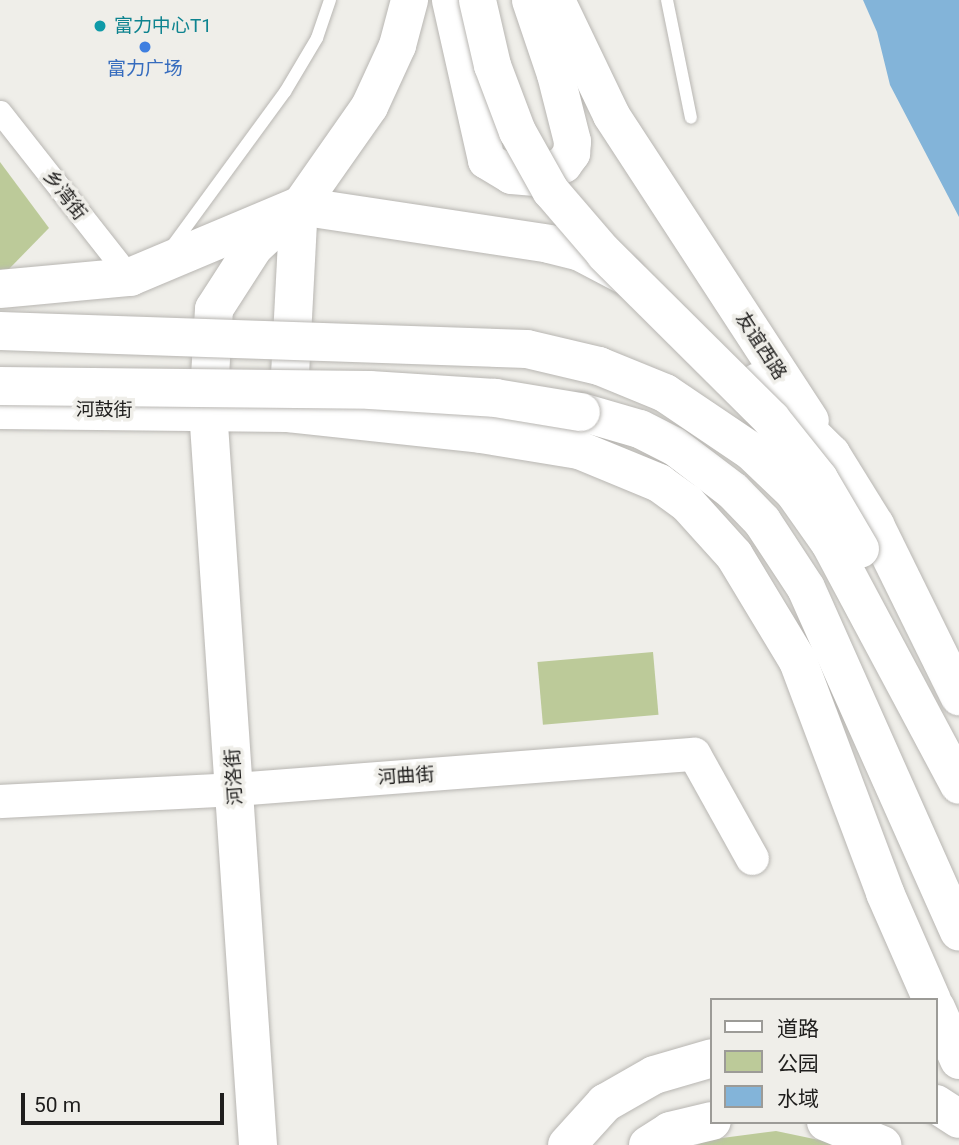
<!DOCTYPE html>
<html>
<head>
<meta charset="utf-8">
<style>
	body { margin:0 }
	#map { position:relative; width:959px; height:1145px; overflow:hidden; background:#efeee9; font-family:Roboto,"Noto Sans SC",sans-serif }
	div>[style] { position:absolute }
	.green>* { inset:0; background:#bcca99; transform-origin:0 0 }
	.water>* { inset:0; background:#83b4d9 }
	.roads { filter:drop-shadow(0 0 2px #b8b6b2) drop-shadow(0 0 2px #b8b6b2) }
	.lane>* { height:12px; margin:-6px; padding:0 6px; transform-origin:6px; border-radius:6px; background:#fff }
	.street>* { height:23px; margin:-11.5px; padding:0 11.5px; transform-origin:11.5px; border-radius:11.5px; background:#fff }
	.secondary>* { height:33px; margin:-16.5px; padding:0 16.5px; transform-origin:16.5px; border-radius:16.5px; background:#fff }
	.primary>* { height:37px; margin:-18.5px; padding:0 18.5px; transform-origin:18.5px; border-radius:18.5px; background:#fff }
	.highway>* { height:38px; margin:-19px; padding:0 19px; transform-origin:19px; border-radius:19px; background:#fff }
	.bridges { filter:drop-shadow(0 0 2px #b8b6b2) drop-shadow(0 0 2px #b8b6b2) }
	.primary-bridge>* { height:37px; margin:-18.5px; padding:0 18.5px; transform-origin:18.5px; border-radius:18.5px; background:#fff }
	.highway-bridge>* { height:38px; margin:-19px; padding:0 19px; transform-origin:19px; border-radius:19px; background:#fff }
	.dots>* { width:19px; height:19px; translate:-50% -50%; box-sizing:border-box; border:4px solid #efeee9; border-radius:50% }
	span { translate:-50% -50%; white-space:nowrap; text-align:center; line-height:1.15; -webkit-text-stroke:7px #efeee9; paint-order:stroke }
	.culture-label { font-size:19px; color:#0d838f }
	.left { translate:0 -50%; text-align:left }
	.shop-label { font-size:19px; color:#366cbe }
	.street-label { font-size:19px; color:#1f1e1d }
	.legend { position:absolute; left:710px; top:998px; width:228px; height:126px; box-sizing:border-box; background:#efeee9; border:2px solid #9c9b97; margin:0; padding:9px 12px; list-style:none; font-size:21px; color:#1f1e1d }
	.legend li { display:flex; align-items:center; gap:14px; height:35px }
	.legend b { width:35px; border:2px solid #9c9b97 }
	.scale { position:absolute; left:21px; top:1093px; width:203px; height:32px; box-sizing:border-box; border:4px solid #1f1e1d; border-top:0; padding-left:9px; font-size:21px; line-height:24px; white-space:nowrap; color:#1f1e1d; -webkit-text-stroke:5px #efeee9; paint-order:stroke }
</style>
</head>
<body>
<div id="map">
	<div class="green">
		<div style="clip-path:polygon(0 162px,49px 228px,8px 270px,0 271px)"></div>
		<div style="left:653px;top:652px;width:63px;height:116px;rotate:85deg"></div>
		<div style="clip-path:polygon(776px 1131px,843px 1145px,697px 1145px,707px 1140px)"></div>
	</div>
	<div class="water">
		<div style="clip-path:polygon(863px 0,959px 0,959px 217px,890px 85px,877px 32px)"></div>
	</div>
	<div class="roads">
		<div class="lane">
			<div style="left:667px;top:0;width:120px;rotate:78.5deg"></div>
			<div style="left:170px;top:249px;width:195px;rotate:-53.8deg"></div>
			<div style="left:285px;top:92px;width:63px;rotate:-59.3deg"></div>
			<div style="left:317px;top:38px;width:40px;rotate:-71.1deg"></div>
		</div>
		<div class="street">
			<div style="left:0;top:112px;width:210px;rotate:51.8deg"></div>
		</div>
		<div class="secondary">
			<div style="left:0;top:801px;width:235px;rotate:-2.9deg"></div>
			<div style="left:235px;top:789px;width:460px;rotate:-4.4deg"></div>
			<div style="left:694px;top:754px;width:119px;rotate:60.9deg"></div>
		</div>
		<div class="primary">
			<div style="left:450px;top:0;width:164px;rotate:77.3deg"></div>
			<div style="left:486px;top:160px;width:29px;rotate:31deg"></div>
			<div style="left:511px;top:175px;width:24px;rotate:5deg"></div>
			<div style="left:535px;top:177px;width:31px;rotate:-25deg"></div>
			<div style="left:563px;top:164px;width:14px;rotate:-54deg"></div>
			<div style="left:571px;top:153px;width:12px;rotate:-85deg"></div>
			<div style="left:572px;top:141px;width:69px;rotate:-104.2deg"></div>
			<div style="left:555px;top:74px;width:78px;rotate:-108.7deg"></div>
			<div style="left:556px;top:0;width:127px;rotate:64.4deg"></div>
			<div style="left:611px;top:115px;width:364px;rotate:56.9deg"></div>
			<div style="left:299px;top:206px;width:122px;rotate:-55deg"></div>
			<div style="left:369px;top:106px;width:67px;rotate:-65.3deg"></div>
			<div style="left:397px;top:45px;width:47px;rotate:-75.1deg"></div>
		</div>
		<div class="highway">
			<div style="left:0;top:289px;width:131px;rotate:-5.3deg"></div>
			<div style="left:130px;top:277px;width:183px;rotate:-22.8deg"></div>
			<div style="left:299px;top:206px;width:253px;rotate:8.6deg"></div>
			<div style="left:549px;top:244px;width:32px;rotate:14deg"></div>
			<div style="left:580px;top:252px;width:50px;rotate:27.6deg"></div>
			<div style="left:758px;top:382px;width:103px;rotate:44.6deg"></div>
			<div style="left:831px;top:454px;width:84px;rotate:58.2deg"></div>
			<div style="left:875px;top:525px;width:191px;rotate:63.8deg"></div>
			<div style="left:0;top:410px;width:288px;rotate:0.6deg"></div>
			<div style="left:288px;top:413px;width:194px;rotate:6.2deg"></div>
			<div style="left:481px;top:434px;width:99px;rotate:9.3deg"></div>
			<div style="left:579px;top:450px;width:87px;rotate:22.4deg"></div>
			<div style="left:659px;top:483px;width:34px;rotate:36deg"></div>
			<div style="left:687px;top:503px;width:70px;rotate:47.9deg"></div>
			<div style="left:734px;top:555px;width:124px;rotate:58.9deg"></div>
			<div style="left:798px;top:661px;width:248px;rotate:69.4deg"></div>
			<div style="left:885px;top:893px;width:117px;rotate:66.3deg"></div>
			<div style="left:581px;top:412px;width:61px;rotate:16.1deg"></div>
			<div style="left:640px;top:429px;width:38px;rotate:27deg"></div>
			<div style="left:674px;top:446px;width:74px;rotate:37.3deg"></div>
			<div style="left:733px;top:491px;width:42px;rotate:46deg"></div>
			<div style="left:762px;top:521px;width:80px;rotate:56.7deg"></div>
			<div style="left:806px;top:588px;width:376px;rotate:66deg"></div>
			<div style="left:288px;top:413px;width:207px;rotate:-87deg"></div>
			<div style="left:936px;top:1008px;width:57px;rotate:66.1deg"></div>
			<div style="left:936px;top:1104px;width:27px;rotate:33deg"></div>
			<div style="left:826px;top:1122px;width:61px;rotate:22.3deg"></div>
			<div style="left:258px;top:1145px;width:737px;rotate:-93.89deg"></div>
			<div style="left:208px;top:410px;width:101px;rotate:-86.6deg"></div>
			<div style="left:214px;top:309px;width:74px;rotate:-57.2deg"></div>
			<div style="left:254px;top:247px;width:38px;rotate:-43deg"></div>
			<div style="left:567px;top:1145px;width:57px;rotate:-47.9deg"></div>
			<div style="left:605px;top:1103px;width:56px;rotate:-29.7deg"></div>
			<div style="left:654px;top:1075px;width:60px;rotate:-16.3deg"></div>
			<div style="left:648px;top:1145px;width:26px;rotate:-32deg"></div>
			<div style="left:670px;top:1131px;width:43px;rotate:-13.4deg"></div>
		</div>
	</div>
	<div class="bridges">
		<div class="primary-bridge">
			<div style="left:477px;top:0;width:67px;rotate:77deg"></div>
			<div style="left:492px;top:65px;width:71px;rotate:69.3deg"></div>
			<div style="left:517px;top:131px;width:68px;rotate:60.8deg"></div>
			<div style="left:550px;top:190px;width:84px;rotate:49.3deg"></div>
		</div>
		<div class="highway-bridge">
			<div style="left:605px;top:254px;width:234px;rotate:44.8deg"></div>
			<div style="left:771px;top:419px;width:77px;rotate:51.3deg"></div>
			<div style="left:819px;top:479px;width:81px;rotate:59.6deg"></div>
			<div style="left:0;top:331px;width:527px;rotate:1.96deg"></div>
			<div style="left:527px;top:349px;width:74px;rotate:13.3deg"></div>
			<div style="left:599px;top:366px;width:71px;rotate:22.2deg"></div>
			<div style="left:665px;top:393px;width:104px;rotate:34deg"></div>
			<div style="left:751px;top:451px;width:59px;rotate:43.6deg"></div>
			<div style="left:794px;top:492px;width:62px;rotate:54.8deg"></div>
			<div style="left:830px;top:543px;width:274px;rotate:61.9deg"></div>
			<div style="left:0;top:386px;width:370px;rotate:0.6deg"></div>
			<div style="left:370px;top:390px;width:126px;rotate:3.6deg"></div>
			<div style="left:496px;top:398px;width:86px;rotate:9.4deg"></div>
		</div>
	</div>
	<div class="dots">
		<div style="left:100px;top:26px;background:#0f9aa8"></div>
		<div style="left:145px;top:47px;background:#3f7fe0"></div>
	</div>
	<div class="culture-label">
		<span class="left" style="left:114px;top:26px">富力中心T1</span>
	</div>
	<div class="shop-label">
		<span style="left:145px;top:69px">富力广场</span>
	</div>
	<div class="street-label">
		<span style="left:65px;top:195px;rotate:52deg">乡湾街</span>
		<span style="left:761px;top:346px;rotate:57deg">友谊西路</span>
		<span style="left:104px;top:410px">河鼓街</span>
		<span style="left:406px;top:776px;rotate:-4deg">河曲街</span>
		<span style="left:234px;top:777px;rotate:-94deg">河洛街</span>
	</div>
	<ul class="legend">
	<li><b style="height:9px;background:#fff"></b>道路</li>
	<li><b style="height:19px;background:#bcca99"></b>公园</li>
	<li><b style="height:19px;background:#83b4d9"></b>水域</li>
	</ul>
	<div class="scale">50 m</div>
</div>
</body>
</html>
